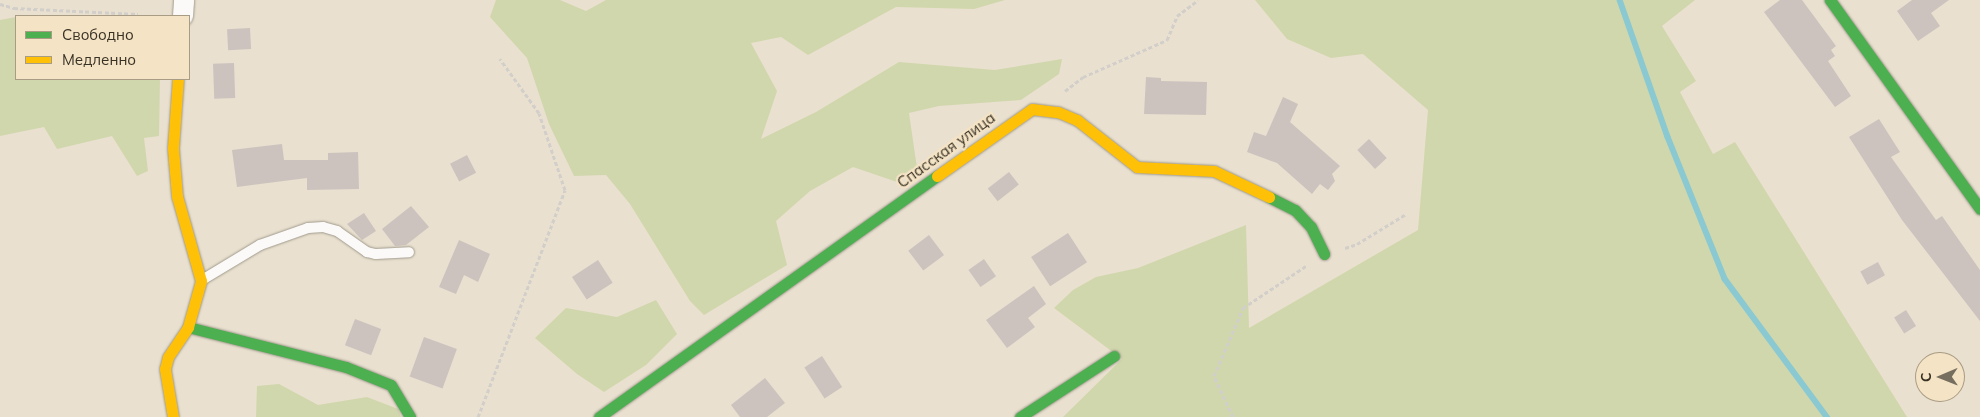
<!DOCTYPE html>
<html>
<head>
<meta charset="utf-8">
<style>
	body { margin:0 }
	#map { position:relative; width:1980px; height:417px; overflow:hidden; background:#e9e0cf; font-family:Mulish,sans-serif }
	div>[style] { position:absolute }
	.green>* { inset:0; background:#d1d7ac }
	.stream>* { height:5.5px; margin:-2.75px; padding:0 2.75px; transform-origin:2.75px; border-radius:2.75px; background:#8ac9d1 }
	.building>* { inset:0; background:#ccc3bf; transform-origin:0 0 }
	.path>* { height:3px; margin-top:-1.5px; transform-origin:0; background:repeating-linear-gradient(90deg,#d2cfca 0 4px,transparent 0 6.5px) }
	.roads { filter:drop-shadow(0 0 1px #a09a8d) drop-shadow(0 0 1px #a09a8d) }
	.lane>* { height:10px; margin:-5px; padding:0 5px; transform-origin:5px; border-radius:5px; background:#fcfaf8 }
	.street>* { height:20px; margin:-10px; padding:0 10px; transform-origin:10px; border-radius:10px; background:#fcfaf8 }
	.fast>* { height:11px; margin:-5.5px; padding:0 5.5px; transform-origin:5.5px; border-radius:5.5px; background:#4caf50 }
	.slow>* { height:11px; margin:-5.5px; padding:0 5.5px; transform-origin:5.5px; border-radius:5.5px; background:#ffc107 }
	span { translate:-50% -50%; white-space:nowrap; text-align:center; line-height:1.15; -webkit-text-stroke:4.5px #f4e3c4; paint-order:stroke }
	.street-label { font-size:15px; color:#383225 }
	.legend { position:absolute; left:15px; top:15px; width:175px; height:65px; box-sizing:border-box; background:#f4e3c4; border:1px solid #a99c84; margin:0; padding:6px 9px; list-style:none; font-size:15px; color:#383225 }
	.legend li { display:flex; align-items:center; gap:10px; height:25px }
	.legend b { width:25px; border:1px solid #a99c84 }
	.north { position:absolute; left:1915px; top:352px; width:50px; height:50px; box-sizing:border-box; background:#f4e3c4; border:1px solid #a99c84; border-radius:50%; rotate:269deg; font-size:14px; font-weight:700; line-height:20px; text-align:center; color:#383225 }
	.north::after { content:''; display:block; margin:auto; width:18px; height:22px; background:#766f60; clip-path:polygon(50% 0,100% 100%,50% 72%,0 100%) }
</style>
</head>
<body>
<div id="map">
	<div class="green">
		<div style="clip-path:polygon(496px 0,560px 0,586px 11px,606px 0,1005px 0,974px 9px,896px 7px,808px 55px,781px 37px,751px 43px,777px 91px,761px 139px,816px 112px,899px 62px,995px 70px,1062px 59px,1059px 74px,1021px 100px,939px 106px,909px 113px,917px 168px,897px 182px,853px 167px,810px 191px,776px 221px,787px 265px,704px 315px,690px 301px,630px 204px,606px 175px,574px 176px,549px 124px,527px 58px,490px 17px)"></div>
		<div style="clip-path:polygon(1255px 0,1695px 0,1662px 26px,1696px 81px,1680px 92px,1713px 154px,1735px 142px,1907px 417px,1063px 417px,1122px 359px,1054px 308px,1073px 290px,1096px 277px,1138px 268px,1246px 225px,1249px 328px,1418px 230px,1428px 110px,1363px 54px,1331px 58px,1287px 39px)"></div>
		<div style="clip-path:polygon(16px 17px,16px 79px,160px 79px,159px 136px,144px 138px,148px 171px,137px 176px,112px 136px,57px 149px,44px 127px,0 136px,0 20px)"></div>
		<div style="clip-path:polygon(656px 300px,677px 334px,646px 365px,604px 392px,577px 374px,535px 338px,566px 308px,617px 317px)"></div>
		<div style="clip-path:polygon(279px 384px,318px 405px,367px 397px,398px 409px,401px 417px,256px 417px,257px 386px)"></div>
	</div>
	<div class="stream">
		<div style="left:1620px;top:0;width:145px;rotate:70.7deg"></div>
		<div style="left:1668px;top:137px;width:153px;rotate:68.1deg"></div>
		<div style="left:1725px;top:279px;width:172px;rotate:53.5deg"></div>
	</div>
	<div class="building">
		<div style="clip-path:polygon(1780px 0,1802px 0,1836px 46px,1831px 50px,1835px 56px,1828px 61px,1851px 96px,1835px 107px,1764px 12px)"></div>
		<div style="clip-path:polygon(1912px 0,1949px 0,1931px 13px,1940px 26px,1918px 41px,1897px 11px)"></div>
		<div style="left:250px;top:28px;width:21px;height:23px;rotate:87deg"></div>
		<div style="left:234px;top:63px;width:35px;height:21px;rotate:88deg"></div>
		<div style="clip-path:polygon(1146px 77px,1161px 78px,1161px 81px,1207px 82px,1206px 115px,1144px 114px)"></div>
		<div style="clip-path:polygon(1283px 97px,1298px 104px,1290px 122px,1340px 166px,1332px 174px,1335px 181px,1328px 190px,1320px 184px,1312px 194px,1277px 163px,1247px 152px,1254px 132px,1266px 136px)"></div>
		<div style="clip-path:polygon(1879px 119px,1900px 152px,1891px 157px,1936px 220px,1942px 216px,1980px 270px,1980px 321px,1902px 220px,1849px 137px)"></div>
		<div style="left:1369px;top:139px;width:26px;height:16px;rotate:47deg"></div>
		<div style="clip-path:polygon(282px 144px,284px 160px,328px 160px,328px 153px,358px 152px,359px 189px,307px 190px,307px 178px,237px 187px,232px 150px)"></div>
		<div style="left:467px;top:155px;width:20px;height:19px;rotate:63deg"></div>
		<div style="left:1009px;top:172px;width:16px;height:27px;rotate:52deg"></div>
		<div style="clip-path:polygon(411px 206px,429px 227px,406px 245px,395px 246px,382px 229px)"></div>
		<div style="clip-path:polygon(364px 213px,376px 231px,362px 240px,347px 224px)"></div>
		<div style="left:1068px;top:233px;width:35px;height:44px;rotate:57deg"></div>
		<div style="left:929px;top:235px;width:25px;height:26px;rotate:53deg"></div>
		<div style="clip-path:polygon(459px 240px,490px 254px,478px 282px,464px 275px,456px 294px,439px 287px)"></div>
		<div style="left:984px;top:259px;width:21px;height:19px;rotate:55deg"></div>
		<div style="left:598px;top:260px;width:27px;height:31px;rotate:57deg"></div>
		<div style="left:1878px;top:262px;width:15px;height:20px;rotate:62deg"></div>
		<div style="clip-path:polygon(1034px 286px,1046px 304px,1028px 318px,1035px 327px,1007px 348px,986px 320px)"></div>
		<div style="left:1906px;top:310px;width:19px;height:14px;rotate:58deg"></div>
		<div style="left:355px;top:319px;width:28px;height:28px;rotate:21deg"></div>
		<div style="left:424px;top:337px;width:35px;height:42px;rotate:20deg"></div>
		<div style="left:822px;top:356px;width:37px;height:21px;rotate:57deg"></div>
		<div style="clip-path:polygon(765px 378px,785px 403px,767px 417px,740px 417px,731px 405px)"></div>
	</div>
	<div class="path">
		<div style="left:0;top:4px;width:15px;rotate:16deg"></div>
		<div style="left:14px;top:8px;width:124px;rotate:2.8deg"></div>
		<div style="left:1065px;top:91px;width:23px;rotate:-38deg"></div>
		<div style="left:1083px;top:77px;width:92px;rotate:-23.8deg"></div>
		<div style="left:1167px;top:40px;width:26px;rotate:-67deg"></div>
		<div style="left:1177px;top:16px;width:26px;rotate:-37deg"></div>
		<div style="left:1345px;top:248px;width:13px;rotate:-18deg"></div>
		<div style="left:1357px;top:244px;width:57px;rotate:-31.5deg"></div>
		<div style="left:478px;top:417px;width:243px;rotate:-69deg"></div>
		<div style="left:565px;top:190px;width:81px;rotate:-108.7deg"></div>
		<div style="left:539px;top:113px;width:67px;rotate:-125.8deg"></div>
		<div style="left:1233px;top:417px;width:45px;rotate:-114.9deg"></div>
		<div style="left:1214px;top:376px;width:74px;rotate:-66.9deg"></div>
		<div style="left:1243px;top:308px;width:76px;rotate:-33.7deg"></div>
	</div>
	<div class="roads">
		<div class="lane">
			<div style="left:202px;top:280px;width:68px;rotate:-31.1deg"></div>
			<div style="left:260px;top:245px;width:51px;rotate:-19.5deg"></div>
			<div style="left:308px;top:228px;width:15px;rotate:-4deg"></div>
			<div style="left:323px;top:227px;width:15px;rotate:16deg"></div>
			<div style="left:337px;top:231px;width:37px;rotate:35deg"></div>
			<div style="left:367px;top:252px;width:9px;rotate:13deg"></div>
			<div style="left:376px;top:254px;width:33px;rotate:-3deg"></div>
		</div>
		<div class="street">
			<div style="left:183px;top:16px;width:16px;rotate:-86deg"></div>
		</div>
		<div class="fast">
			<div style="left:1830px;top:0;width:257px;rotate:54.3deg"></div>
			<div style="left:1269px;top:197px;width:29px;rotate:27deg"></div>
			<div style="left:1295px;top:210px;width:23px;rotate:47deg"></div>
			<div style="left:1311px;top:227px;width:30px;rotate:64deg"></div>
			<div style="left:188px;top:327px;width:163px;rotate:14.2deg"></div>
			<div style="left:346px;top:367px;width:48px;rotate:21.8deg"></div>
			<div style="left:391px;top:385px;width:37px;rotate:59deg"></div>
			<div style="left:599px;top:417px;width:415px;rotate:-35.5deg"></div>
			<div style="left:1020px;top:417px;width:112px;rotate:-33deg"></div>
		</div>
		<div class="slow">
			<div style="left:937px;top:176px;width:116px;rotate:-35.2deg"></div>
			<div style="left:1032px;top:109px;width:26px;rotate:7deg"></div>
			<div style="left:1058px;top:112px;width:21px;rotate:23deg"></div>
			<div style="left:1077px;top:120px;width:76px;rotate:38.1deg"></div>
			<div style="left:1137px;top:167px;width:77px;rotate:3deg"></div>
			<div style="left:1214px;top:171px;width:61px;rotate:25.3deg"></div>
			<div style="left:173px;top:417px;width:49px;rotate:-99.5deg"></div>
			<div style="left:165px;top:369px;width:12px;rotate:-76deg"></div>
			<div style="left:168px;top:357px;width:36px;rotate:-56deg"></div>
			<div style="left:188px;top:327px;width:48px;rotate:-74.2deg"></div>
			<div style="left:201px;top:281px;width:88px;rotate:-105.8deg"></div>
			<div style="left:177px;top:196px;width:48px;rotate:-94.8deg"></div>
			<div style="left:173px;top:148px;width:69px;rotate:-85.9deg"></div>
		</div>
	</div>
	<div class="street-label">
		<span style="left:946px;top:150px;rotate:-36deg">Спасская улица</span>
	</div>
	<ul class="legend">
	<li><b style="height:6px;background:#4caf50"></b>Свободно</li>
	<li><b style="height:6px;background:#ffc107"></b>Медленно</li>
	</ul>
	<div class="north">С</div>
</div>
</body>
</html>
